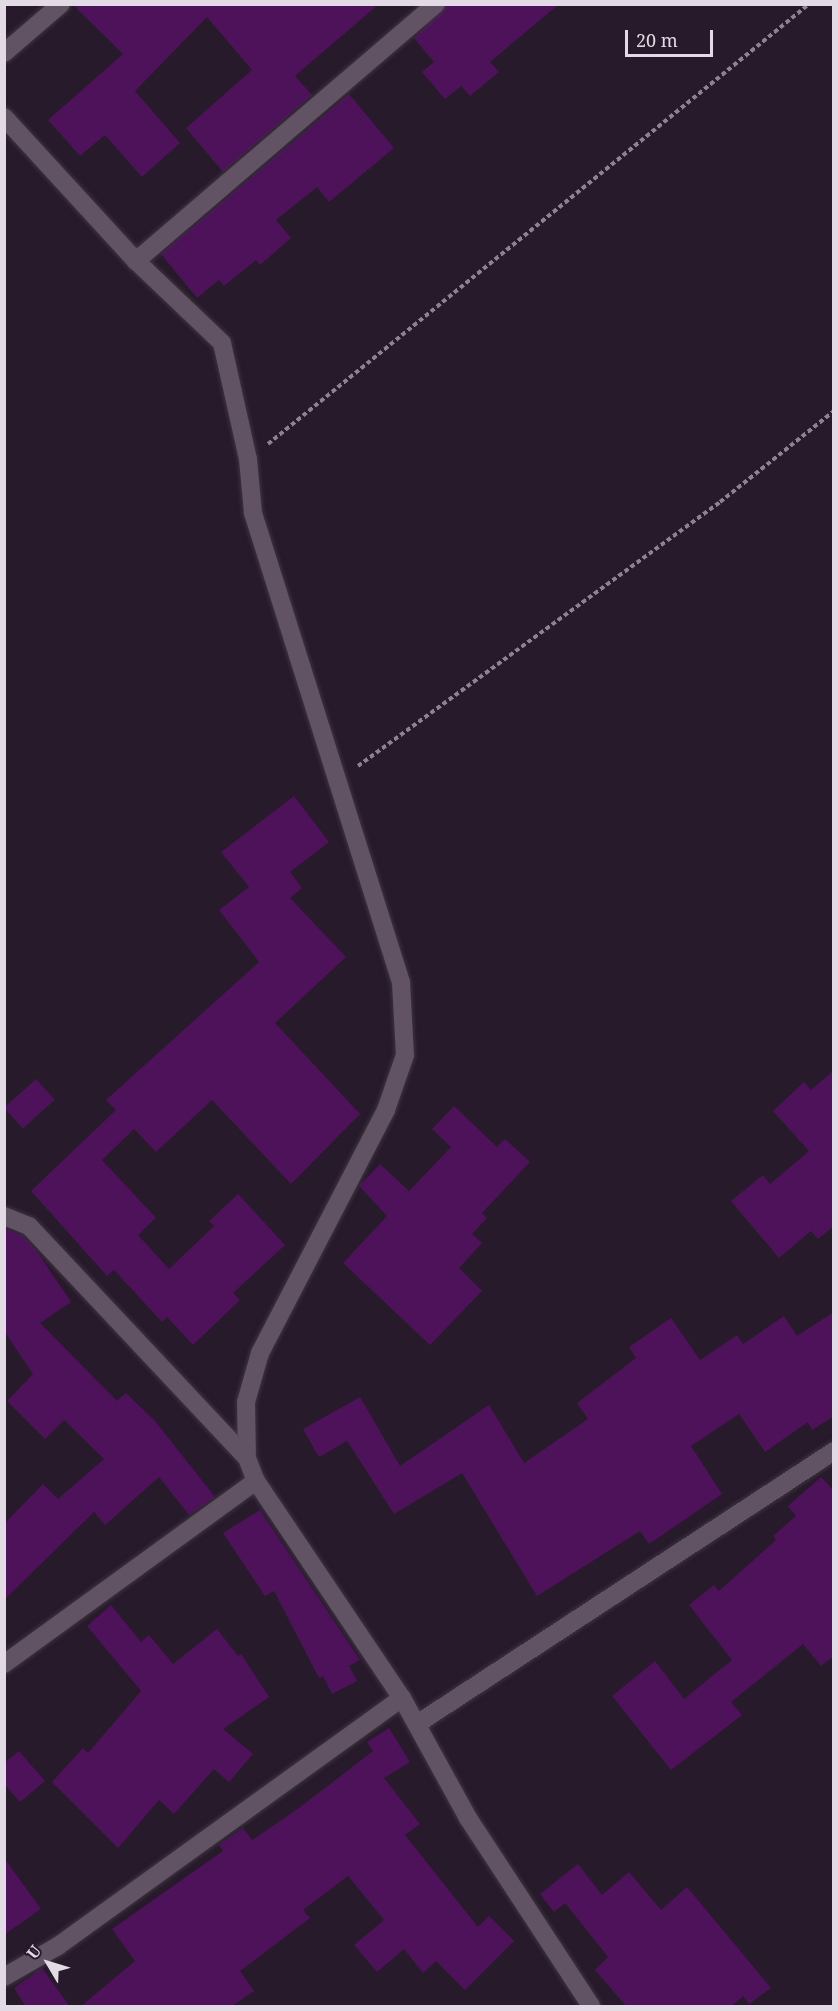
<!DOCTYPE html>
<html>
<head>
<meta charset="utf-8">
<style>
	body { margin:0 }
	#map { position:relative; width:838px; height:2011px; overflow:hidden; background:#271a2a; font-family:"Noto Serif",serif }
	div>[style] { position:absolute }
	.building>* { inset:0; background:#4e125b; transform-origin:0 0 }
	.path>* { height:4px; margin-top:-2px; transform-origin:0; background:repeating-linear-gradient(90deg,#8d8290 0 4.5px,transparent 0 7.5px) }
	.roads { filter:drop-shadow(0 0 2px #3d3440) drop-shadow(0 0 2px #3d3440) }
	.minor>* { height:18px; margin:-9px; padding:0 9px; transform-origin:9px; border-radius:9px; background:#615264 }
	span { translate:-50% -50%; white-space:nowrap; text-align:center; line-height:1.15; -webkit-text-stroke:6px #271a2a; paint-order:stroke }
	.frame { position:absolute; inset:0; border:6px solid #e2dae5; pointer-events:none }
	.north { position:absolute; left:18px; top:1933px; width:60px; height:60px; -webkit-text-stroke:4px #271a2a; paint-order:stroke; rotate:308deg; font-size:16px; font-weight:700; line-height:24px; text-align:center; color:#e2dae5 }
	.north::after { content:''; display:block; margin:auto; width:21px; height:27px; background:#e2dae5; clip-path:polygon(50% 0,100% 100%,50% 72%,0 100%) }
	.scale { position:absolute; left:625px; top:30px; width:88px; height:27px; box-sizing:border-box; border:3px solid #e2dae5; border-top:0; padding-left:8px; font-size:18px; line-height:21px; white-space:nowrap; color:#e2dae5; -webkit-text-stroke:4px #271a2a; paint-order:stroke }
</style>
</head>
<body>
<div id="map">
	<div class="building">
		<div style="clip-path:polygon(72px 4px,379px 4px,295px 76px,312px 95px,223px 172px,186px 128px,252px 70px,207px 17px,135px 91px,180px 143px,142px 177px,105px 135px,80px 156px,48px 120px,123px 54px)"></div>
		<div style="clip-path:polygon(447px 4px,559px 4px,490px 62px,499px 72px,470px 96px,461px 86px,445px 99px,422px 72px,434px 62px,414px 38px)"></div>
		<div style="clip-path:polygon(349px 94px,394px 148px,329px 202px,317px 187px,276px 220px,291px 238px,260px 265px,256px 260px,224px 286px,219px 280px,197px 298px,161px 254px)"></div>
		<div style="clip-path:polygon(294px 796px,329px 842px,290px 872px,302px 888px,290px 898px,346px 957px,275px 1023px,360px 1114px,291px 1184px,212px 1100px,156px 1152px,134px 1129px,102px 1160px,156px 1218px,138px 1235px,169px 1269px,214px 1226px,209px 1221px,238px 1194px,285px 1245px,233px 1293px,240px 1300px,193px 1345px,167px 1317px,162px 1322px,114px 1270px,107px 1276px,31px 1191px,116px 1110px,106px 1100px,259px 962px,219px 910px,249px 887px,221px 852px)"></div>
		<div style="clip-path:polygon(834px 1070px,834px 1226px,818px 1239px,811px 1231px,779px 1258px,731px 1201px,763px 1175px,770px 1184px,809px 1151px,773px 1111px,804px 1082px,811px 1090px)"></div>
		<div style="left:36px;top:1079px;width:28px;height:43px;rotate:48deg"></div>
		<div style="clip-path:polygon(454px 1106px,497px 1147px,505px 1139px,530px 1162px,482px 1213px,487px 1218px,472px 1234px,482px 1243px,459px 1268px,482px 1291px,430px 1345px,343px 1263px,387px 1216px,359px 1186px,380px 1164px,409px 1191px,451px 1147px,432px 1129px)"></div>
		<div style="clip-path:polygon(4px 1228px,23px 1236px,36px 1250px,71px 1302px,40px 1323px,117px 1401px,126px 1393px,155px 1421px,215px 1497px,189px 1515px,159px 1477px,105px 1525px,94px 1512px,4px 1600px,4px 1524px,43px 1484px,58px 1499px,104px 1459px,64px 1420px,45px 1439px,7px 1401px,33px 1374px,4px 1331px)"></div>
		<div style="clip-path:polygon(834px 1312px,834px 1416px,812px 1430px,808px 1422px,765px 1452px,739px 1414px,691px 1446px,722px 1494px,649px 1544px,640px 1531px,537px 1596px,462px 1473px,394px 1514px,347px 1441px,319px 1457px,303px 1429px,360px 1397px,400px 1466px,489px 1405px,524px 1463px,588px 1419px,577px 1403px,636px 1358px,629px 1347px,671px 1318px,700px 1360px,737px 1335px,743px 1344px,784px 1316px,797px 1336px)"></div>
		<div style="clip-path:polygon(821px 1477px,834px 1491px,834px 1656px,821px 1666px,803px 1644px,731px 1702px,742px 1715px,671px 1770px,612px 1696px,655px 1661px,684px 1699px,732px 1660px,689px 1605px,714px 1585px,719px 1591px,776px 1540px,773px 1536px,796px 1516px,788px 1506px)"></div>
		<div style="clip-path:polygon(260px 1510px,360px 1660px,349px 1666px,357px 1681px,332px 1694px,323px 1676px,319px 1678px,274px 1591px,265px 1596px,223px 1533px)"></div>
		<div style="clip-path:polygon(111px 1605px,141px 1642px,149px 1635px,173px 1664px,217px 1629px,238px 1656px,241px 1654px,269px 1697px,223px 1729px,253px 1754px,229px 1782px,214px 1769px,174px 1814px,159px 1800px,118px 1848px,52px 1782px,83px 1748px,88px 1753px,141px 1691px,87px 1626px)"></div>
		<div style="clip-path:polygon(389px 1728px,410px 1762px,384px 1778px,420px 1824px,405px 1835px,478px 1927px,489px 1916px,514px 1941px,465px 1990px,436px 1961px,423px 1973px,404px 1949px,377px 1972px,354px 1945px,384px 1920px,348px 1876px,303px 1910px,310px 1918px,240px 1971px,254px 1991px,231px 2007px,80px 2007px,135px 1961px,112px 1929px,223px 1851px,219px 1845px,243px 1828px,252px 1840px,299px 1808px,373px 1751px,367px 1742px)"></div>
		<div style="clip-path:polygon(19px 1751px,45px 1781px,20px 1802px,4px 1784px,4px 1763px)"></div>
		<div style="clip-path:polygon(4px 1858px,41px 1909px,4px 1935px)"></div>
		<div style="clip-path:polygon(578px 1864px,602px 1895px,629px 1872px,661px 1910px,687px 1887px,771px 1988px,749px 2004px,743px 1996px,731px 2007px,627px 2007px,595px 1970px,608px 1957px,565px 1903px,554px 1912px,540px 1894px)"></div>
		<div style="clip-path:polygon(42px 1968px,70px 2007px,26px 2007px,14px 1988px)"></div>
	</div>
	<div class="path">
		<div style="left:268px;top:444px;width:697px;rotate:-39.12deg"></div>
		<div style="left:358px;top:766px;width:448px;rotate:-36.1deg"></div>
		<div style="left:720px;top:502px;width:146px;rotate:-38.6deg"></div>
	</div>
	<div class="roads">
		<div class="minor">
			<div style="left:4px;top:53px;width:75px;rotate:-40.7deg"></div>
			<div style="left:4px;top:117px;width:195px;rotate:47.5deg"></div>
			<div style="left:136px;top:261px;width:119px;rotate:43.6deg"></div>
			<div style="left:222px;top:343px;width:119px;rotate:77.4deg"></div>
			<div style="left:248px;top:459px;width:54px;rotate:84.7deg"></div>
			<div style="left:253px;top:513px;width:492px;rotate:72.5deg"></div>
			<div style="left:401px;top:982px;width:73px;rotate:86.9deg"></div>
			<div style="left:405px;top:1055px;width:58px;rotate:109.1deg"></div>
			<div style="left:386px;top:1110px;width:274px;rotate:117.4deg"></div>
			<div style="left:260px;top:1353px;width:51px;rotate:105.9deg"></div>
			<div style="left:246px;top:1402px;width:56px;rotate:89deg"></div>
			<div style="left:247px;top:1458px;width:25px;rotate:69deg"></div>
			<div style="left:256px;top:1481px;width:262px;rotate:56.1deg"></div>
			<div style="left:402px;top:1698px;width:137px;rotate:61.2deg"></div>
			<div style="left:468px;top:1818px;width:225px;rotate:56.8deg"></div>
			<div style="left:136px;top:261px;width:395px;rotate:-40.6deg"></div>
			<div style="left:4px;top:1216px;width:27px;rotate:22deg"></div>
			<div style="left:29px;top:1226px;width:318px;rotate:46.8deg"></div>
			<div style="left:4px;top:1664px;width:311px;rotate:-36deg"></div>
			<div style="left:417px;top:1724px;width:498px;rotate:-33.2deg"></div>
			<div style="left:4px;top:1977px;width:62px;rotate:-29.9deg"></div>
			<div style="left:58px;top:1946px;width:424px;rotate:-35.8deg"></div>
		</div>
	</div>
	<div class="frame"></div>
	<div class="north">U</div>
	<div class="scale">20 m</div>
</div>
</body>
</html>
